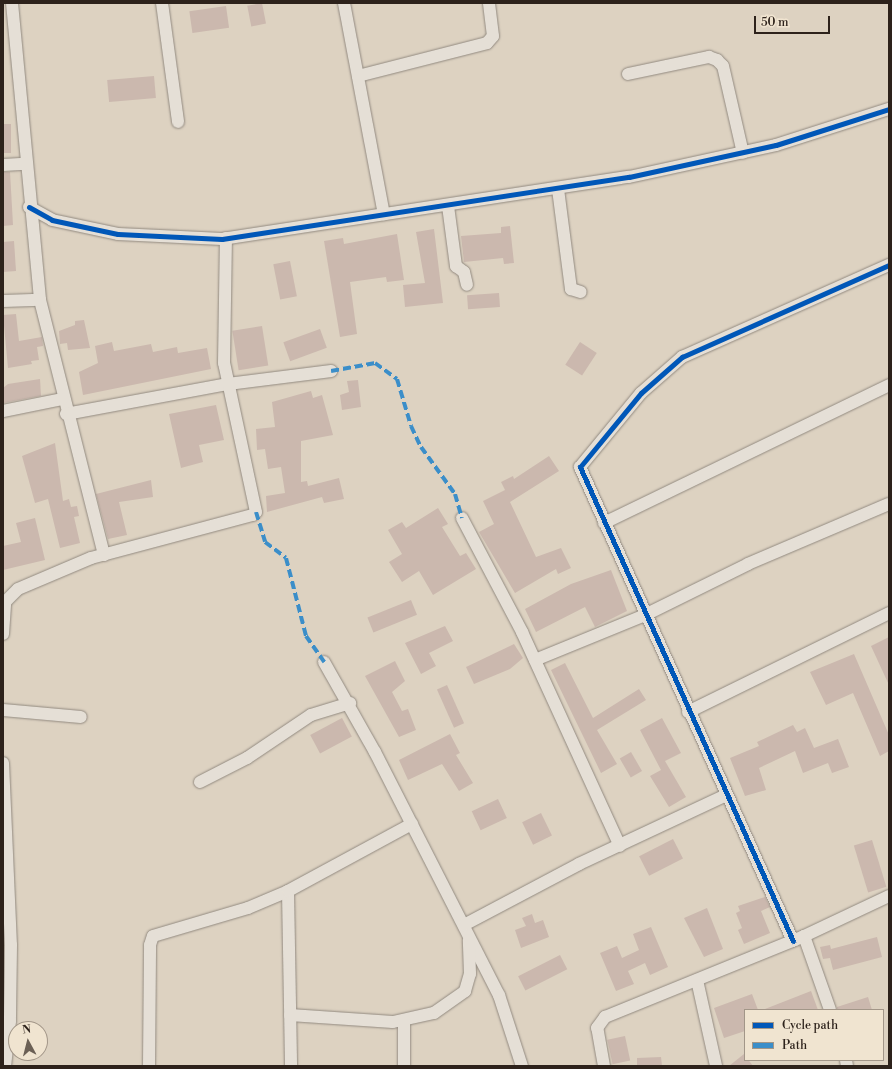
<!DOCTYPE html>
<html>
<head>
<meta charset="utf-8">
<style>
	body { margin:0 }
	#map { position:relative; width:892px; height:1069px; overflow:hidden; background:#ddd2c1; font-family:"Libre Bodoni",serif }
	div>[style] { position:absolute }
	.building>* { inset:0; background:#cbb8ae; transform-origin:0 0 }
	.roads { filter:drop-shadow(0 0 1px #928a80) drop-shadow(0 0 1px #928a80) }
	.minor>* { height:12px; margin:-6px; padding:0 6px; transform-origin:6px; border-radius:6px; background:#e5dfd6 }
	.quiet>* { height:4px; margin-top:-2px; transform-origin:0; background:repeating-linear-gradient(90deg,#3b8ec9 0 8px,transparent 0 12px) }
	.cycleway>* { height:5px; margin:-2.5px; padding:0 2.5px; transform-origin:2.5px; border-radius:2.5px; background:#0057b8 }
	span { translate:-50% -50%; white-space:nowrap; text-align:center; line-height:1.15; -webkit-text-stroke:3px #f0e4d0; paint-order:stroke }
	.frame { position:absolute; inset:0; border:4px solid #2d221b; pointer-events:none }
	.legend { position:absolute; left:744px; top:1009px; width:140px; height:52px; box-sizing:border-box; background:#f0e4d0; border:1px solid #a29688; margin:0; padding:5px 7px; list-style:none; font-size:12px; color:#2d221b }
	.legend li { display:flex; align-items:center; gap:8px; height:20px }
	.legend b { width:20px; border:1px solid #a29688 }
	.north { position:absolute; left:8px; top:1021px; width:40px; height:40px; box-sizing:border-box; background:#f0e4d0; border:1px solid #a29688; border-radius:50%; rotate:353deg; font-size:11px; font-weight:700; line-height:16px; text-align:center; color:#2d221b }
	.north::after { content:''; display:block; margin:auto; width:14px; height:18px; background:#6b6055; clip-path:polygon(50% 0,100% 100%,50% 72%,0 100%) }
	.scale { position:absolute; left:754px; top:16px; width:76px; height:18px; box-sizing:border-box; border:2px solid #2d221b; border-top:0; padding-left:5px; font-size:12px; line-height:14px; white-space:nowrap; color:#2d221b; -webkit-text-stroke:3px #f0e4d0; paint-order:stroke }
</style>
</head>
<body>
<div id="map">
	<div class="building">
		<div style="left:262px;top:3px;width:21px;height:15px;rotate:79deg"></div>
		<div style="left:226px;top:6px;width:22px;height:37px;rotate:82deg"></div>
		<div style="left:154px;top:76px;width:22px;height:47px;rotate:85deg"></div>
		<div style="left:3px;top:124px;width:8px;height:29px"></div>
		<div style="clip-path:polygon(3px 172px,10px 172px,13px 225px,3px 226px)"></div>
		<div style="clip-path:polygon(510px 226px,514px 263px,504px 264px,503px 258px,464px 262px,461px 236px,501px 233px,501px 227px)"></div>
		<div style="clip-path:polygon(434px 229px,443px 303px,405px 307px,403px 285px,425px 283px,416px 232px)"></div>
		<div style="clip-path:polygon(397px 234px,404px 280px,387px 282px,386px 277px,350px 282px,357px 334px,340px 337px,324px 241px,343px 238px,344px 244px)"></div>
		<div style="clip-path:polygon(14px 241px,16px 271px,3px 272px,3px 242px)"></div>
		<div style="left:290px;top:261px;width:36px;height:17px;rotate:79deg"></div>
		<div style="left:499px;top:293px;width:14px;height:32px;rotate:86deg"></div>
		<div style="clip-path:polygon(16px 314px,19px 341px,42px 337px,43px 346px,37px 347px,39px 360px,31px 361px,32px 364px,8px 368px,3px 315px)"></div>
		<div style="clip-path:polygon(84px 320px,90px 348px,68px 350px,67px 343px,60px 344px,59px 331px,75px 325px,75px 321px)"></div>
		<div style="left:262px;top:326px;width:40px;height:30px;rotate:81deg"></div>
		<div style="left:320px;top:329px;width:20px;height:39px;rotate:70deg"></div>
		<div style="clip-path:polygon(112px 342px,114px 351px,151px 344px,153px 352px,177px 347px,178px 353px,207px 348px,211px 369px,83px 395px,79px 372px,98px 363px,95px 346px)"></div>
		<div style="left:580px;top:342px;width:20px;height:27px;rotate:33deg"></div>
		<div style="clip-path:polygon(40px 379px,41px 396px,3px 403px,3px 388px,8px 384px)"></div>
		<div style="clip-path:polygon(358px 380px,361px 407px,342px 410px,340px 395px,349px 392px,347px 381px)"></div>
		<div style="clip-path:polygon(311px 391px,313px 398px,322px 395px,333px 435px,301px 441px,301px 482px,307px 481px,308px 486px,339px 478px,344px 499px,324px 503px,322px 497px,267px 512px,266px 496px,285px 493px,281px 467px,268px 469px,265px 449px,257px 450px,256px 429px,275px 427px,272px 402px)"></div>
		<div style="clip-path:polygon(216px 405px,224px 440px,199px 445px,203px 462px,181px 468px,169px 414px)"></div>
		<div style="clip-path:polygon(55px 443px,63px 501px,69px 499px,71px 507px,77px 506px,79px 516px,74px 517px,80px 543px,60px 548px,48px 499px,35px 503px,22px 456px)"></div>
		<div style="clip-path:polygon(549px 456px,559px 471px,510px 502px,536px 557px,561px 548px,571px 568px,558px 574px,556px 569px,515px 593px,479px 532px,494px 524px,483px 501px,505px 490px,501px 482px,513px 476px,514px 479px)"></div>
		<div style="clip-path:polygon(151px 480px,153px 497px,119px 502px,127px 535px,108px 539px,96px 494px)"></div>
		<div style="clip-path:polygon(438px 508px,448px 524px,442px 527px,460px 556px,466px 553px,476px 569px,433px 595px,419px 571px,402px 582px,389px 562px,402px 554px,388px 530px,402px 522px,406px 528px)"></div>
		<div style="clip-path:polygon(35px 518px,45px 560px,3px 570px,3px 546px,21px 542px,16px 523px)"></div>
		<div style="clip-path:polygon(611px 570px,627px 611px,595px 627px,585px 607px,536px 632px,525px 609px,571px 584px)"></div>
		<div style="left:411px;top:600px;width:16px;height:47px;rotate:68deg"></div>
		<div style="clip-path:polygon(445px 626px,453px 641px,429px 653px,436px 666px,421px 674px,405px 643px)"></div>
		<div style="clip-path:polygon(889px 637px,889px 685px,871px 646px)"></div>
		<div style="clip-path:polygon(514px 644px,523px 658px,510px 669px,474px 684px,466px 667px)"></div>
		<div style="clip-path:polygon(854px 654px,889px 735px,889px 751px,880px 756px,853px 693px,826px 705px,810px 672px)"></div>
		<div style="clip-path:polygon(395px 661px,405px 681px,392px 692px,402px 711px,408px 709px,416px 730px,399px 737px,365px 676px)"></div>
		<div style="clip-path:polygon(565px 663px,593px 718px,639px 689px,646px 700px,597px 730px,617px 764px,601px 773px,551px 670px)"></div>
		<div style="left:447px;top:685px;width:42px;height:11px;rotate:66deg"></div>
		<div style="left:342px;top:718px;width:21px;height:36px;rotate:62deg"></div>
		<div style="clip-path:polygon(662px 718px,681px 753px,665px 761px,686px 797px,669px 807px,650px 776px,661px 770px,640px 730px)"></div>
		<div style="clip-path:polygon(793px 725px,797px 732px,805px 728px,814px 748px,838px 739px,849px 767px,832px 773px,828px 763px,803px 773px,795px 751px,759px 768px,766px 790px,745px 796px,730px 758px,759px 746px,757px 742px)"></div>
		<div style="clip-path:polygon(450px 734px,460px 753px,456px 755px,473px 783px,459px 791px,442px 764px,408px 780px,399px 760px)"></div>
		<div style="left:631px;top:752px;width:22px;height:13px;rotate:60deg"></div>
		<div style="left:498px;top:799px;width:21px;height:29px;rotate:65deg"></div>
		<div style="left:541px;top:813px;width:25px;height:21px;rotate:64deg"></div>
		<div style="left:673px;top:839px;width:22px;height:38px;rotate:63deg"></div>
		<div style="left:872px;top:840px;width:49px;height:19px;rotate:73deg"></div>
		<div style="clip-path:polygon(765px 897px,770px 907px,761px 911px,770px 933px,744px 944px,738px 930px,742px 928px,736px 913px,740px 911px,738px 906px)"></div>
		<div style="clip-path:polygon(707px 908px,723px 949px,704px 957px,684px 918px)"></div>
		<div style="clip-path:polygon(532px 914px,535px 923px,543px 920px,549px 937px,521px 948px,515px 930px,526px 926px,522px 918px)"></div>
		<div style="clip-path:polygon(651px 927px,668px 967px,650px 975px,645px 963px,628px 971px,634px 984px,616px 991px,600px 953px,617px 946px,622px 958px,639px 950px,633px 934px)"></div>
		<div style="clip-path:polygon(877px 937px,882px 957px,833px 970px,830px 958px,823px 959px,820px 947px,830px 945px,831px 949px)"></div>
		<div style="left:560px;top:955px;width:16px;height:47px;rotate:63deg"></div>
		<div style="clip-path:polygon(811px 991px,818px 1010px,765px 1010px,765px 1009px)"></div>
		<div style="clip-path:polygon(752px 994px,758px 1010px,745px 1010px,745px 1031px,724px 1038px,714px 1008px)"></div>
		<div style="clip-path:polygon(868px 997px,872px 1010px,837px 1010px,837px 1007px)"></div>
		<div style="left:625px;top:1036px;width:25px;height:18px;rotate:78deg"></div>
		<div style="clip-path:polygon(744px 1054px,753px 1066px,729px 1066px)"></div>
		<div style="clip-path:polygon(661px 1057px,662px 1066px,637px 1066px,637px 1058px)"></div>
	</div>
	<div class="roads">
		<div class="minor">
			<div style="left:12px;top:3px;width:298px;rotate:84.6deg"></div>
			<div style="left:40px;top:300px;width:263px;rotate:75.9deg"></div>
			<div style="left:162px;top:3px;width:120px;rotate:82.3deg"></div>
			<div style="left:344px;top:3px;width:215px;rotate:79.3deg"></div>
			<div style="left:628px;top:74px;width:83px;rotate:-11.9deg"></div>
			<div style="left:709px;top:57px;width:9px;rotate:21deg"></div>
			<div style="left:717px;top:60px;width:8px;rotate:45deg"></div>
			<div style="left:723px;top:66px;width:89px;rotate:77.1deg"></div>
			<div style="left:358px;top:76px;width:133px;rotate:-14.3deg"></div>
			<div style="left:487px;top:43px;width:9px;rotate:-49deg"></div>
			<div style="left:493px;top:36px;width:33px;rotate:-97deg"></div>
			<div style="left:3px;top:165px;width:22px;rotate:-3deg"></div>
			<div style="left:558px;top:189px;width:101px;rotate:82.6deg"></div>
			<div style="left:571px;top:289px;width:10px;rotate:17deg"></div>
			<div style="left:448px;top:206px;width:61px;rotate:82.4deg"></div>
			<div style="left:456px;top:266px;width:10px;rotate:37deg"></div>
			<div style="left:464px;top:272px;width:13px;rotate:77deg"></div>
			<div style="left:29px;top:207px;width:26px;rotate:29deg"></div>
			<div style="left:52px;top:220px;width:67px;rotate:12deg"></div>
			<div style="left:118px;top:234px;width:104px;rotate:2.8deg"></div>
			<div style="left:222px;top:239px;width:412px;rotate:-8.7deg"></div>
			<div style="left:629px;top:177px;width:150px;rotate:-12.3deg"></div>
			<div style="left:776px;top:145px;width:119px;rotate:-17.7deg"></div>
			<div style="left:3px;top:301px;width:37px;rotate:-2deg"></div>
			<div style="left:3px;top:411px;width:60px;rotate:-11.5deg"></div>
			<div style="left:66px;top:414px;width:165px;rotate:-10.5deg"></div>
			<div style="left:228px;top:384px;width:104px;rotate:-7.2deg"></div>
			<div style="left:462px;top:518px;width:129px;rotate:62.2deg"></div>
			<div style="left:522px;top:632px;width:235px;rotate:65.4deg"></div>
			<div style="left:604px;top:523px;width:317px;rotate:-25.8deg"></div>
			<div style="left:3px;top:634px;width:32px;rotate:-86deg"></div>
			<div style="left:5px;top:602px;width:18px;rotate:-45deg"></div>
			<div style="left:18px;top:589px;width:79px;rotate:-23deg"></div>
			<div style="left:91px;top:558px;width:168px;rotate:-14.9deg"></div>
			<div style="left:253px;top:515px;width:4px;rotate:-45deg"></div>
			<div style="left:256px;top:512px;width:152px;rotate:-102.1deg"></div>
			<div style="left:224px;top:363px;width:125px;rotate:-89.1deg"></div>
			<div style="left:535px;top:660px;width:119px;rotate:-22.2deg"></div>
			<div style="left:645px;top:615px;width:115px;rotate:-26.3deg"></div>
			<div style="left:748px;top:564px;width:153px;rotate:-23.1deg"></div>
			<div style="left:324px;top:662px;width:103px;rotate:60.5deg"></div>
			<div style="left:375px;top:752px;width:273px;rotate:63deg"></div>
			<div style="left:499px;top:995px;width:75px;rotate:72.1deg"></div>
			<div style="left:3px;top:710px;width:78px;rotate:5.1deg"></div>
			<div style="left:688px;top:712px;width:224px;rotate:-26.2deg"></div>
			<div style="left:3px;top:763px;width:182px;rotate:87.5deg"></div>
			<div style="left:11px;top:945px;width:76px;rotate:90.8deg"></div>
			<div style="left:10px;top:1021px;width:45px;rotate:96.3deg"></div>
			<div style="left:200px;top:782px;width:53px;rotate:-27.1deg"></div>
			<div style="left:247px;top:758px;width:77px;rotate:-33.9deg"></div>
			<div style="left:311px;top:715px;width:41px;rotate:-17.1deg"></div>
			<div style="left:288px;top:891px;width:175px;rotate:89deg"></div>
			<div style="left:464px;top:925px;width:130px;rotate:-27.9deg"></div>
			<div style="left:579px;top:864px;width:162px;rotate:-25.1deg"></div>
			<div style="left:804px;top:936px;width:78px;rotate:70.6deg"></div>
			<div style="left:793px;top:941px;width:520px;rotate:-114.2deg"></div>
			<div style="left:580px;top:467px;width:96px;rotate:-50.5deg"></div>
			<div style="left:641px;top:393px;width:55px;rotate:-41.3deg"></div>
			<div style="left:682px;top:357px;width:227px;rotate:-24deg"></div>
			<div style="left:697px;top:980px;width:88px;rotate:77.5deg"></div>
			<div style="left:290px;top:1015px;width:103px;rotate:3.9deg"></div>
			<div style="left:393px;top:1022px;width:42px;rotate:-12.4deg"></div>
			<div style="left:434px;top:1013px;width:38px;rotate:-35deg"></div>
			<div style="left:465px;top:991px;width:18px;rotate:-74deg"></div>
			<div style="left:470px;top:974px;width:34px;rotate:-92deg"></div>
			<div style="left:846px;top:1060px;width:6px;rotate:81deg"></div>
			<div style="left:149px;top:1066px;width:121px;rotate:-89.5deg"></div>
			<div style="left:150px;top:945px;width:9px;rotate:-72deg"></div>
			<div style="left:153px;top:936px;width:99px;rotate:-16.4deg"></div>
			<div style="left:248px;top:908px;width:43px;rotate:-23deg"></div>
			<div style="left:288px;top:891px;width:141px;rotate:-28.4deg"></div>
			<div style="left:404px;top:1066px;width:46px;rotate:-90deg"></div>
			<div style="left:604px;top:1066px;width:39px;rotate:-100deg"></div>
			<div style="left:597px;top:1028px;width:14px;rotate:-54deg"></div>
			<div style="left:605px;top:1017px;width:215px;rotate:-22.1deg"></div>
			<div style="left:804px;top:936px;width:94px;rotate:-25.2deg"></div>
		</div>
	</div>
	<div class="quiet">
		<div style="left:331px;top:371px;width:45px;rotate:-10.3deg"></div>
		<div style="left:375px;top:363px;width:27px;rotate:36deg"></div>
		<div style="left:397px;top:379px;width:49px;rotate:73.4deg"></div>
		<div style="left:411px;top:426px;width:23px;rotate:65deg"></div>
		<div style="left:421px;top:447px;width:58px;rotate:54.1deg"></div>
		<div style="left:455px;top:494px;width:25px;rotate:74deg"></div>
		<div style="left:256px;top:512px;width:31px;rotate:73deg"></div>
		<div style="left:265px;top:542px;width:26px;rotate:37deg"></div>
		<div style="left:286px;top:558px;width:81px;rotate:75.6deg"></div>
		<div style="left:306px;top:636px;width:32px;rotate:55deg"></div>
	</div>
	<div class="cycleway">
		<div style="left:29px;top:207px;width:26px;rotate:29deg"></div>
		<div style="left:52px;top:220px;width:67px;rotate:12deg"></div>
		<div style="left:118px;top:234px;width:104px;rotate:2.8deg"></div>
		<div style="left:222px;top:239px;width:412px;rotate:-8.7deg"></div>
		<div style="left:629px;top:177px;width:150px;rotate:-12.3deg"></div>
		<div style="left:776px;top:145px;width:119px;rotate:-17.7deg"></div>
		<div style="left:793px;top:941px;width:520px;rotate:-114.2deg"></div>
		<div style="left:580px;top:467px;width:96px;rotate:-50.5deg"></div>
		<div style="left:641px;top:393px;width:55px;rotate:-41.3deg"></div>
		<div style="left:682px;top:357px;width:227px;rotate:-24deg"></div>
	</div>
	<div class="frame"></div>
	<ul class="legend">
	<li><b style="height:5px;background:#0057b8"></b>Cycle path</li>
	<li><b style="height:5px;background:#3b8ec9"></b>Path</li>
	</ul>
	<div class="north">N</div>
	<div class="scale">50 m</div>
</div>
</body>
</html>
